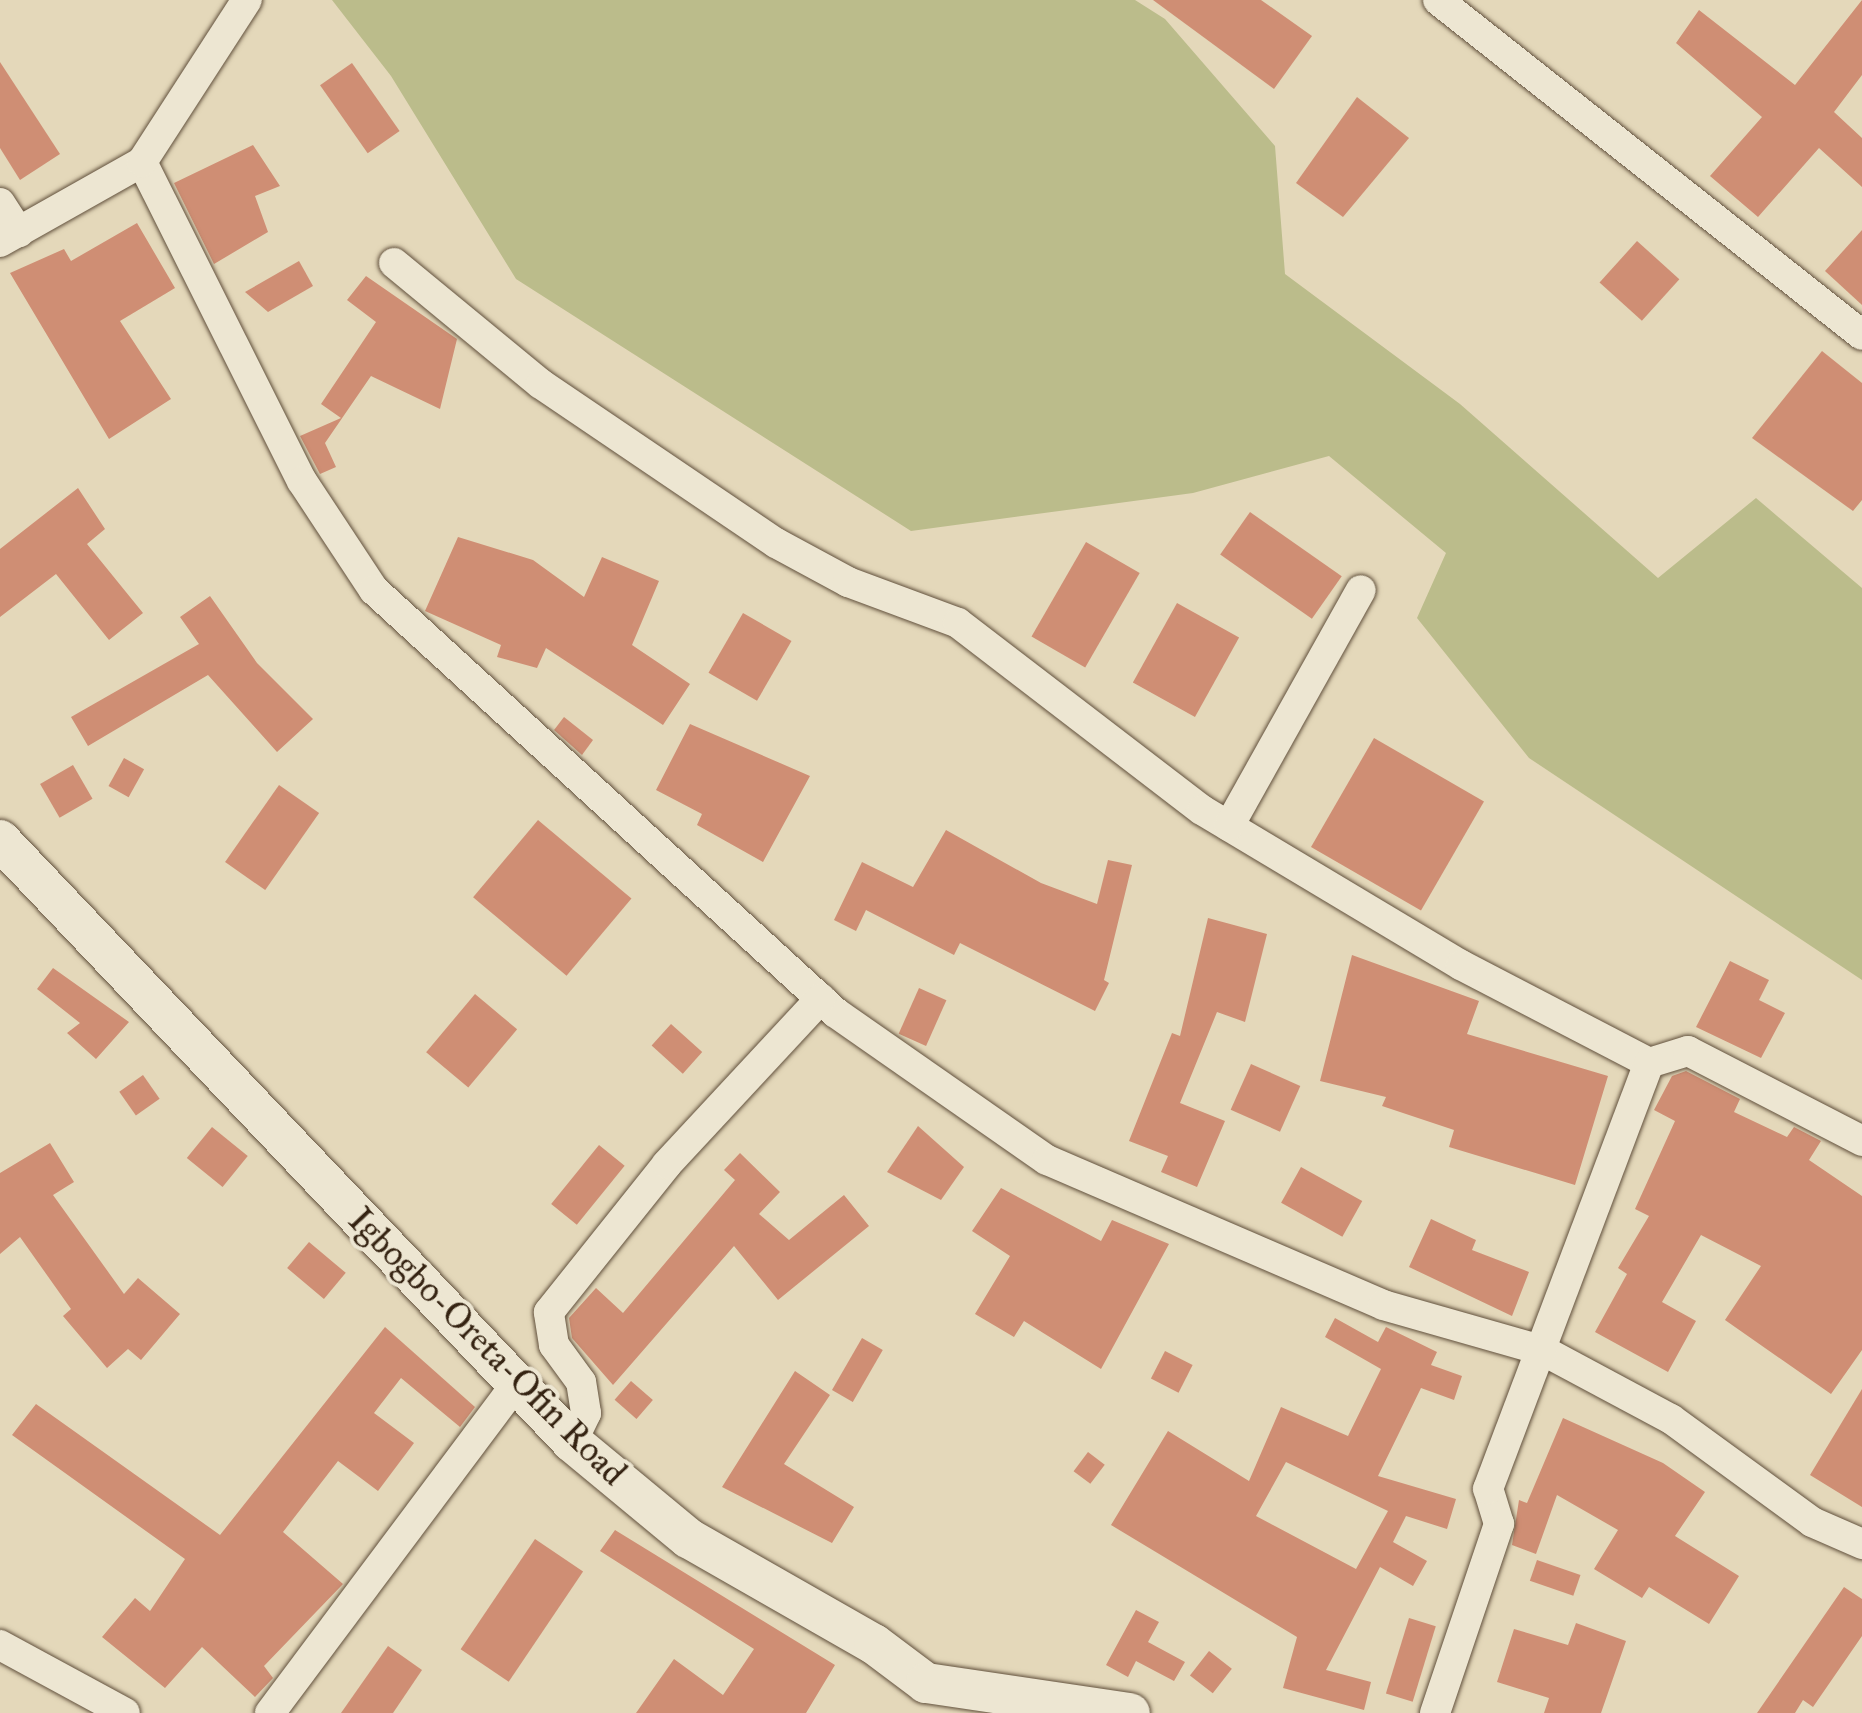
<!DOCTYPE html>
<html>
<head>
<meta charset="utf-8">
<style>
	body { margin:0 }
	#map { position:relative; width:1862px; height:1713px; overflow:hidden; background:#e4d8ba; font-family:"IM FELL Great Primer",serif }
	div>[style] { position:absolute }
	.green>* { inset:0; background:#bbbc8b }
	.building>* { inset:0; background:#cf8e74; transform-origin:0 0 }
	.roads { filter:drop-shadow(0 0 2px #61503c) drop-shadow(0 0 2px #61503c) }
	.street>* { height:30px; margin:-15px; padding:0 15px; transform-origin:15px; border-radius:15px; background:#ede6d2 }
	.secondary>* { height:40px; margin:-20px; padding:0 20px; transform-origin:20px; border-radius:20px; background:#ede6d2 }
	span { translate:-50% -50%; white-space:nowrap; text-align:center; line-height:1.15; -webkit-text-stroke:8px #ede6d2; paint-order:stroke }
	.street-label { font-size:35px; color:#352312 }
</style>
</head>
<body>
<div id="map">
	<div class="green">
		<div style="clip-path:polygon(332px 0,1135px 0,1165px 19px,1275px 146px,1285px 274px,1460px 404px,1658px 578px,1756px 498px,1862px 588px,1862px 980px,1529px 758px,1417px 618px,1446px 553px,1329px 456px,1193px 493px,911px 531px,516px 279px,391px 76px)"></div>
	</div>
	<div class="building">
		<div style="clip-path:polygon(1153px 0,1261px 0,1312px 36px,1274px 89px)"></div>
		<div style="clip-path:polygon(1862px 0,1862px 75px,1834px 112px,1862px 138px,1862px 187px,1819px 148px,1758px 217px,1710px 176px,1762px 117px,1676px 43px,1699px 10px,1795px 85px)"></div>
		<div style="clip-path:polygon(0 62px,60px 154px,20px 180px,0 148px)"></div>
		<div style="left:352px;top:63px;width:83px;height:39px;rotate:55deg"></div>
		<div style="clip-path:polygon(1357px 97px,1409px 138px,1343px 217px,1296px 183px)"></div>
		<div style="clip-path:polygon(253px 145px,280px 186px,255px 196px,268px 232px,214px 264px,174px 183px)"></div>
		<div style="clip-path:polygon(137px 223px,175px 288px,120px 321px,171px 399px,109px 439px,10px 273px,64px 249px,71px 261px)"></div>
		<div style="clip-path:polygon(1862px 230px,1862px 305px,1825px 271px)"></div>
		<div style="left:1637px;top:241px;width:57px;height:56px;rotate:42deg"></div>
		<div style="clip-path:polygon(299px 261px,313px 286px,268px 312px,245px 292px)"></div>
		<div style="clip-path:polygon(366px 276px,457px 339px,440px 409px,371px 376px,325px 443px,336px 467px,320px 474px,300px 436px,341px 418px,321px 404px,376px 322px,347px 300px)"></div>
		<div style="clip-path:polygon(1822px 351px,1862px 383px,1862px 500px,1853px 511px,1752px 438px)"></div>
		<div style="clip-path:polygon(78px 488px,105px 529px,87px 544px,143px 613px,109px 640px,56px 574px,0 617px,0 549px)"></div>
		<div style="left:1250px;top:512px;width:112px;height:52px;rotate:35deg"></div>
		<div style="clip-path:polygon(458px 537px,533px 560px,584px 597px,602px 557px,659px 581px,632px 645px,690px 684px,663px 725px,546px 648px,537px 668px,497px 657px,501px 645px,425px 611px)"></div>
		<div style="left:1086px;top:542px;width:62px;height:109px;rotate:30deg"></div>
		<div style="clip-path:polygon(210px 596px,257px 663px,313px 719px,277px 752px,208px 675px,88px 746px,71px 717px,199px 644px,180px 617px)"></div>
		<div style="left:1177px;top:603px;width:71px;height:91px;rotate:29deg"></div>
		<div style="left:743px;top:613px;width:56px;height:69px;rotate:30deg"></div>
		<div style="clip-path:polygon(564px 717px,593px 740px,582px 755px,554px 730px)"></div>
		<div style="clip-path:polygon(690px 724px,810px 776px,763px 862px,697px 825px,702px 814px,656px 790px)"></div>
		<div style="left:1374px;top:738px;width:127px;height:126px;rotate:30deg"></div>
		<div style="left:124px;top:758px;width:23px;height:32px;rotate:29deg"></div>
		<div style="left:73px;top:765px;width:39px;height:38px;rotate:60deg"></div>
		<div style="left:279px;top:785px;width:49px;height:94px;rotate:35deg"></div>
		<div style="left:538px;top:820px;width:122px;height:101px;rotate:40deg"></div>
		<div style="clip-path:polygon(946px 830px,1041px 883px,1097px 904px,1108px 860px,1132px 865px,1104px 980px,1109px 983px,1095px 1011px,960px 943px,954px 955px,866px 910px,856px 931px,834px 920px,862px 862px,913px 887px)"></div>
		<div style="clip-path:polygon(1208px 918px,1267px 934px,1245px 1022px,1217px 1012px,1180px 1103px,1225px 1121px,1197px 1187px,1161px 1172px,1168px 1156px,1129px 1141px,1172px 1033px,1180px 1036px)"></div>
		<div style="clip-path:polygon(1352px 955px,1479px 1001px,1467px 1034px,1608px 1076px,1575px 1185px,1449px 1147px,1454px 1130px,1382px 1106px,1386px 1097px,1320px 1081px)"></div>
		<div style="clip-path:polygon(1730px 961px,1769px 980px,1759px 1000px,1785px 1013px,1761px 1058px,1696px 1027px)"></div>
		<div style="clip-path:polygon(53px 968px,129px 1022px,96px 1059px,67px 1033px,80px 1023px,37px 989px)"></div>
		<div style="left:919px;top:988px;width:30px;height:50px;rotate:24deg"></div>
		<div style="left:475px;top:994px;width:55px;height:76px;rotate:40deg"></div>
		<div style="left:671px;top:1024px;width:42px;height:29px;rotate:42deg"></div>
		<div style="left:1251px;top:1064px;width:54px;height:50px;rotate:24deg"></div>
		<div style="clip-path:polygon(1686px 1071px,1740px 1099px,1734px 1112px,1787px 1137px,1794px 1127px,1821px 1141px,1809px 1160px,1862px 1196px,1862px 1350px,1831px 1394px,1725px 1320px,1761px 1266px,1701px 1235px,1662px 1302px,1696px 1321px,1668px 1372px,1595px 1332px,1627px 1274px,1618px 1268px,1649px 1216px,1635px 1209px,1675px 1121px,1654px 1110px,1672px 1076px)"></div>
		<div style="left:143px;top:1075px;width:29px;height:29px;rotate:55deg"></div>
		<div style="clip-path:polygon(918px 1126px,964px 1167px,941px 1200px,887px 1172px)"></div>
		<div style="left:212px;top:1127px;width:46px;height:40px;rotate:39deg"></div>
		<div style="clip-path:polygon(50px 1143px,74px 1182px,53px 1195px,124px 1294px,138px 1278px,180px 1314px,141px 1360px,128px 1349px,107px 1368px,63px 1316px,71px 1309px,20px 1237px,0 1254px,0 1173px)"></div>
		<div style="left:599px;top:1145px;width:33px;height:76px;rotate:39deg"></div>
		<div style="clip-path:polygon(740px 1153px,780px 1192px,759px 1214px,789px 1240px,844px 1195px,869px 1226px,778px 1300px,734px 1246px,613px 1385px,572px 1338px,569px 1318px,596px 1288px,623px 1313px,735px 1180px,724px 1170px)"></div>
		<div style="left:1301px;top:1167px;width:70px;height:41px;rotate:29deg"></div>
		<div style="clip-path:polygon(1001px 1188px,1101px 1241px,1112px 1220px,1169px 1244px,1101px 1369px,1024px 1321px,1014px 1337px,975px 1314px,1010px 1256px,972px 1231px)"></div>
		<div style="clip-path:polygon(1431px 1219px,1476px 1240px,1472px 1250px,1529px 1272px,1512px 1316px,1409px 1267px)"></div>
		<div style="left:309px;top:1242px;width:48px;height:34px;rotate:40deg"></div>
		<div style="clip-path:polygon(evenodd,1335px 1318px,1378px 1342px,1386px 1327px,1437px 1352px,1431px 1365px,1462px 1376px,1454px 1400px,1421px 1388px,1378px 1476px,1456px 1499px,1447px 1529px,1406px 1516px,1393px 1542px,1427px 1561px,1413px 1586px,1380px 1567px,1326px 1670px,1371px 1682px,1364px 1710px,1283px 1688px,1297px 1637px,1111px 1525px,1168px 1431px,1249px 1481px,1281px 1407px,1348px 1436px,1381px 1369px,1325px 1337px,1335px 1318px,1286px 1462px,1388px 1511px,1356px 1569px,1256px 1516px,1286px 1462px)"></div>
		<div style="clip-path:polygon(385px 1327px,475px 1407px,460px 1427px,401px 1378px,374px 1413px,414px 1443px,378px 1491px,338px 1461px,283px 1532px,343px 1584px,264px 1666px,273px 1678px,255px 1697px,202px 1647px,165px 1688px,102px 1637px,135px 1598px,150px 1611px,185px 1559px,12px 1435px,36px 1404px,220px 1535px)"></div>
		<div style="left:862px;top:1338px;width:24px;height:60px;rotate:30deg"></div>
		<div style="left:1165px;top:1351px;width:31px;height:31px;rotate:27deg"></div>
		<div style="clip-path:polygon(795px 1371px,830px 1395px,784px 1464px,854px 1507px,832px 1543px,722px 1487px)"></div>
		<div style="left:631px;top:1381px;width:29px;height:25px;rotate:41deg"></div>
		<div style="clip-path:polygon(1862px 1389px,1862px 1507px,1810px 1475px)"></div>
		<div style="clip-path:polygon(1563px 1418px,1663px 1463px,1705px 1492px,1675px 1536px,1739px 1576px,1709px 1624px,1649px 1587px,1642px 1598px,1594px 1569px,1618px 1530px,1557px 1495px,1536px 1554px,1512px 1545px,1519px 1500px,1527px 1503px)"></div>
		<div style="left:1088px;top:1452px;width:21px;height:24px;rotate:37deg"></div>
		<div style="clip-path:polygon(615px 1530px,835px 1665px,806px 1713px,636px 1713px,674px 1659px,723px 1695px,754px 1649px,600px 1551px)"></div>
		<div style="left:535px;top:1539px;width:58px;height:133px;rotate:34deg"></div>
		<div style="left:1537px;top:1560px;width:46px;height:22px;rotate:19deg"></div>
		<div style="clip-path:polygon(1844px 1587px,1862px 1599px,1862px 1636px,1813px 1707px,1803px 1700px,1795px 1713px,1757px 1713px)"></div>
		<div style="clip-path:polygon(1136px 1610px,1159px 1622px,1148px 1642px,1185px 1662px,1174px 1681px,1136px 1661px,1128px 1677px,1106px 1665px)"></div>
		<div style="left:1409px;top:1618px;width:28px;height:79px;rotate:17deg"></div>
		<div style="clip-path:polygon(1576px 1623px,1626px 1641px,1601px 1713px,1544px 1713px,1549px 1698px,1497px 1682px,1514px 1629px,1568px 1645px)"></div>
		<div style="clip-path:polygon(388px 1646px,422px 1670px,393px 1713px,341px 1713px)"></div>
		<div style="left:1209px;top:1651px;width:29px;height:31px;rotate:38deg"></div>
	</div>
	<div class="roads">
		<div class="street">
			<div style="left:1438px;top:0;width:540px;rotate:38.31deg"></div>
			<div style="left:142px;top:162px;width:357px;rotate:63.4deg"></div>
			<div style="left:302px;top:481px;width:131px;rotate:56.6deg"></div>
			<div style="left:374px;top:590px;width:626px;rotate:42.48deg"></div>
			<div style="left:836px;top:1013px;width:257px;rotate:34.9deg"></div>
			<div style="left:1047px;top:1160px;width:366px;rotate:23.3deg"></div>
			<div style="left:1383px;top:1305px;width:167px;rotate:15.9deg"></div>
			<div style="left:1544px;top:1351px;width:144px;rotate:28.2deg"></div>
			<div style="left:1671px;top:1419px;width:175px;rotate:36.1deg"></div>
			<div style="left:1812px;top:1522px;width:55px;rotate:23.7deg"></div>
			<div style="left:0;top:203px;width:35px;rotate:57deg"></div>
			<div style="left:0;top:242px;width:163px;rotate:-29.4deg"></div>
			<div style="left:142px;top:162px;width:193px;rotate:-57.1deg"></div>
			<div style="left:394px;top:263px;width:190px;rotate:39.5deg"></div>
			<div style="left:541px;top:384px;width:284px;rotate:34.1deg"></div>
			<div style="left:776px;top:543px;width:82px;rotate:28.4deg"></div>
			<div style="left:848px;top:582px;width:117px;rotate:20.4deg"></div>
			<div style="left:958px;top:623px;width:307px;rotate:37.5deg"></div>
			<div style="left:1202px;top:810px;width:302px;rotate:30.9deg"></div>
			<div style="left:1461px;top:965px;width:212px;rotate:27.5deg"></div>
			<div style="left:1229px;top:826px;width:270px;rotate:-60.8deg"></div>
			<div style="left:572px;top:1442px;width:32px;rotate:-64deg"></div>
			<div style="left:586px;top:1413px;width:31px;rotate:-99deg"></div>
			<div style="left:581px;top:1382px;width:46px;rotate:-126.1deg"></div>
			<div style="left:554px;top:1345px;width:33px;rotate:-99deg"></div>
			<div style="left:549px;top:1312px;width:189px;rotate:-51.4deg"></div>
			<div style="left:667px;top:1164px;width:226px;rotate:-47.1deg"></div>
			<div style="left:0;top:1645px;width:142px;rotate:28.5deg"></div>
			<div style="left:270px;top:1713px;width:411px;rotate:-53.2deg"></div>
			<div style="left:1435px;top:1713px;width:200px;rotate:-71.3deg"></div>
			<div style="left:1499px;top:1524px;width:37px;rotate:-107deg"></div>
			<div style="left:1488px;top:1489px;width:455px;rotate:-69.3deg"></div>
			<div style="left:1649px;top:1063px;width:41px;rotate:-17.1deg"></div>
			<div style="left:1688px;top:1051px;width:196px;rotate:27.3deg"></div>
		</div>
		<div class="secondary">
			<div style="left:0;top:840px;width:830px;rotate:46.46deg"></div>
			<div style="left:572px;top:1442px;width:151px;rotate:39.6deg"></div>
			<div style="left:688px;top:1538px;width:214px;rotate:29.7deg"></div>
			<div style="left:874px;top:1644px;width:65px;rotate:36.9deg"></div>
			<div style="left:926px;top:1683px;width:206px;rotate:8.4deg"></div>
		</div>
	</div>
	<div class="street-label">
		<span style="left:487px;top:1347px;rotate:45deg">Igbogbo-Oreta-Ofin Road</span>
	</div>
</div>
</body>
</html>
